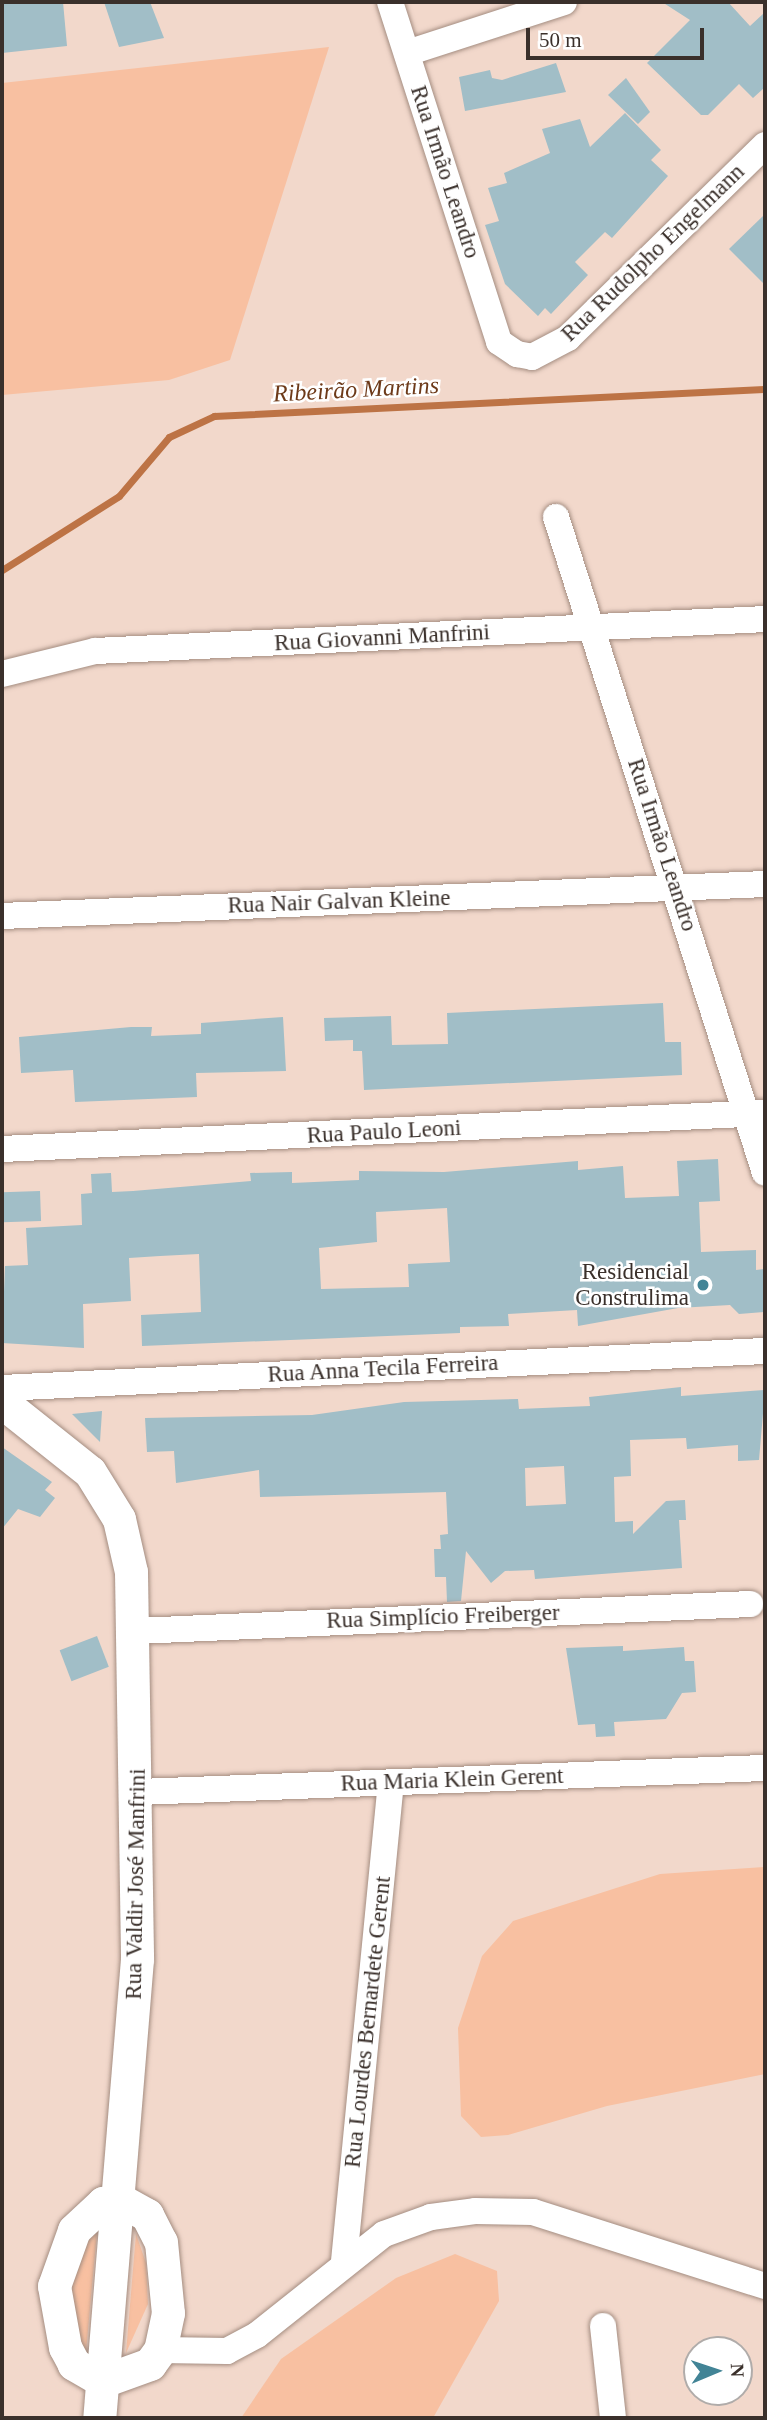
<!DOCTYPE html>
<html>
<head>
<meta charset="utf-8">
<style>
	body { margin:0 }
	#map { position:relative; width:767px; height:2420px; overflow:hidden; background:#f2d8cb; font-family:Georgia,serif }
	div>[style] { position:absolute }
	.green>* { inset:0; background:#f8c0a1 }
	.stream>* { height:7px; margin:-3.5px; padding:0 3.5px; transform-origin:3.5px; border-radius:3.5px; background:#bd7345 }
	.building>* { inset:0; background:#a1bec7; transform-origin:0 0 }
	.roads { filter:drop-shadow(0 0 2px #a48d81) drop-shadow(0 0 2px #a48d81) }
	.minor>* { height:26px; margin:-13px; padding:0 13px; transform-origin:13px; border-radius:13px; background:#fff }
	.tertiary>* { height:33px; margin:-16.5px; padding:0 16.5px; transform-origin:16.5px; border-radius:16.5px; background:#fff }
	.dots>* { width:19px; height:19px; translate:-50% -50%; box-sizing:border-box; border:4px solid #fff; border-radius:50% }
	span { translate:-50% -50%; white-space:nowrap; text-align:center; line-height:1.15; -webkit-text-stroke:5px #fff; paint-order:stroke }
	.street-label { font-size:23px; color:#3a302b }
	.poi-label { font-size:23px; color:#3a302b }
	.right { translate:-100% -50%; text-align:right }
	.water-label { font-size:24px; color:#6d3a19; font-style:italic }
	.frame { position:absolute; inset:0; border:4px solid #3a302b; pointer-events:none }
	.north { position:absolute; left:683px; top:2336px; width:70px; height:70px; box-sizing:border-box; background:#fff; border:2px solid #b0acaa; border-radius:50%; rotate:88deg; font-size:19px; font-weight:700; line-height:28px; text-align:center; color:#3a302b }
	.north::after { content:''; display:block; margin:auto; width:24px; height:32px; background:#428496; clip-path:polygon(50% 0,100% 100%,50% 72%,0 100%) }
	.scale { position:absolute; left:526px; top:28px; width:178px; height:32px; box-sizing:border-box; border:4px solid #3a302b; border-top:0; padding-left:9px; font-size:21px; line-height:24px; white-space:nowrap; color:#3a302b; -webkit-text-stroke:5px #fff; paint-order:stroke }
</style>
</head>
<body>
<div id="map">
	<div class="green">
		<div style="clip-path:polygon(329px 47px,230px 360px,169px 380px,2px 395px,2px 83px)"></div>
		<div style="clip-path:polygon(765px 1867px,765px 2074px,607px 2106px,508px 2135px,481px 2137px,461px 2116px,458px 2028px,482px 1956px,513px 1921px,660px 1874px)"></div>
		<div style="clip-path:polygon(97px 2232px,86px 2352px,76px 2339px,70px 2286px,84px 2245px)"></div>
		<div style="clip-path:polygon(136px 2234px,146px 2263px,148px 2304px,126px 2353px)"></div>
		<div style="clip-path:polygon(455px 2254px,497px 2271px,499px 2301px,433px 2418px,241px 2418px,281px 2359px,396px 2278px)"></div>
	</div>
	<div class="stream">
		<div style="left:2px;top:570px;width:138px;rotate:-32.3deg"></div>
		<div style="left:119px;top:496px;width:77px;rotate:-49.7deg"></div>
		<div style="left:169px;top:437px;width:50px;rotate:-25deg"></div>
		<div style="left:214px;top:416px;width:552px;rotate:-2.81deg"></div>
	</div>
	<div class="building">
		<div style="clip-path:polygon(2px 2px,63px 2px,67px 46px,2px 53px)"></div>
		<div style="clip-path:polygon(104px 2px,150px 2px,164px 38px,119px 47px)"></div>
		<div style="clip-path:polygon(662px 2px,728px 2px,750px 26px,765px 12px,765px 87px,753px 98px,739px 84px,708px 115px,701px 115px,647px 63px,690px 20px)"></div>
		<div style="clip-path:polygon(556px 63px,566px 92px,465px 111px,459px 77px,490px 70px,492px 78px,502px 80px)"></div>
		<div style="clip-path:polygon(626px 78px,650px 112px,638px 124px,608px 95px)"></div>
		<div style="clip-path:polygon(625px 113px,661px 150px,651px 160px,668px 176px,612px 238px,605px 232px,575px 262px,588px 275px,551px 314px,545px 308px,538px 316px,505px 284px,485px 225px,499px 221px,488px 188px,507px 183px,504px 173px,550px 153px,542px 129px,580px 119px,590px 147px)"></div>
		<div style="clip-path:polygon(765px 214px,765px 285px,729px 249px)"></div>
		<div style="clip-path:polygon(663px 1003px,665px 1042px,681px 1042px,682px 1075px,364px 1090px,362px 1051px,353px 1051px,353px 1040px,325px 1041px,324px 1018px,391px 1016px,392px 1045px,448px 1044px,447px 1013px)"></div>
		<div style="clip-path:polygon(283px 1017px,286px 1071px,196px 1073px,197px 1097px,75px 1102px,73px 1070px,21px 1073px,19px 1037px,131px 1027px,152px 1027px,151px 1036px,201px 1034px,201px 1023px)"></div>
		<div style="clip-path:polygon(evenodd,718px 1159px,720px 1201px,699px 1202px,701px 1252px,756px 1250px,756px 1270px,765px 1269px,765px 1312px,739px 1314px,730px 1305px,678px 1308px,578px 1326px,577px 1310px,508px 1314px,509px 1326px,460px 1327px,460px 1333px,142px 1346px,141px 1315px,201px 1312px,199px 1254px,160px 1256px,129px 1258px,131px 1301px,83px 1304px,84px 1348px,2px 1343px,5px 1266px,28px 1265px,26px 1228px,82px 1225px,81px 1194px,92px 1193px,91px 1174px,111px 1173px,112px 1192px,133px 1191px,251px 1181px,250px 1173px,292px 1172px,292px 1183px,359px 1180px,359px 1171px,444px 1172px,578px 1161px,578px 1170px,623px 1166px,625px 1198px,679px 1196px,677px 1161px,718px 1159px,447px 1208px,450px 1262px,408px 1264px,409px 1287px,321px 1289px,319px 1248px,377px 1242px,376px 1212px,447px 1208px)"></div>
		<div style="left:40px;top:1191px;width:30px;height:38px;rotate:88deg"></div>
		<div style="clip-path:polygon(evenodd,681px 1387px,681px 1396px,765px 1390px,759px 1460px,738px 1461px,738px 1445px,687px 1449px,686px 1438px,630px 1440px,631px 1476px,614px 1477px,615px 1522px,633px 1521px,633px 1534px,666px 1501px,685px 1500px,686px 1520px,679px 1520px,682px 1568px,535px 1579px,534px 1570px,505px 1571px,491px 1583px,466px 1551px,461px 1601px,447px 1602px,446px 1577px,435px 1577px,434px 1549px,441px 1549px,440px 1535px,448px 1534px,446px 1492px,260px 1497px,259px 1470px,176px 1483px,174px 1451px,147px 1452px,145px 1418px,312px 1415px,404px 1402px,518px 1399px,519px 1409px,590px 1406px,589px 1397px,681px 1387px,564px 1466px,566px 1504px,526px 1506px,525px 1468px,564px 1466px)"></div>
		<div style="clip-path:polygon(102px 1411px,100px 1442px,72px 1414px)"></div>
		<div style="clip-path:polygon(2px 1447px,52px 1482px,45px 1490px,55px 1498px,40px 1517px,18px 1509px,2px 1529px)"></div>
		<div style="left:97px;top:1636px;width:33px;height:40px;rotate:69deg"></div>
		<div style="clip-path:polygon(623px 1646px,623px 1651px,684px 1647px,685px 1661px,694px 1661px,696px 1692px,682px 1693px,666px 1719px,614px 1722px,615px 1736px,596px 1737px,595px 1724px,578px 1725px,566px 1648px)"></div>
	</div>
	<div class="roads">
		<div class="minor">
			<div style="left:390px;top:2px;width:357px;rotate:72.2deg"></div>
			<div style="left:499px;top:342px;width:22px;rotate:34deg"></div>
			<div style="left:517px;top:354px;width:15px;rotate:11deg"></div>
			<div style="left:532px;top:357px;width:41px;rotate:-27.8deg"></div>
			<div style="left:568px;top:338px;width:276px;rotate:-44.4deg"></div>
			<div style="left:407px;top:53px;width:165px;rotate:-18deg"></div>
			<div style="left:556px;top:517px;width:688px;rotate:72.33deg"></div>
			<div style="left:2px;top:674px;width:96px;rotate:-13.9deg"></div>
			<div style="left:95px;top:651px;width:671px;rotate:-2.73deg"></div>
			<div style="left:2px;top:916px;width:764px;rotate:-2.4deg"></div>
			<div style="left:2px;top:1149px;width:764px;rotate:-2.7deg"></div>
			<div style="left:2px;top:1388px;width:764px;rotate:-2.78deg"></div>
			<div style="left:137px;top:1631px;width:614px;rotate:-2.52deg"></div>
			<div style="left:139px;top:1792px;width:626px;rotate:-2.2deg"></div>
			<div style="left:344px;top:2261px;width:480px;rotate:-84.4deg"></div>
			<div style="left:603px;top:2326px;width:93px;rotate:83.8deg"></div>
			<div style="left:160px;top:2350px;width:67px;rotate:0.9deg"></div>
			<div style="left:227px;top:2351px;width:34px;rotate:-28deg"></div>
			<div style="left:257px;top:2335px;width:162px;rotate:-38.5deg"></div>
			<div style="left:384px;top:2234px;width:50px;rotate:-19.9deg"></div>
			<div style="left:431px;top:2217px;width:44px;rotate:-7.8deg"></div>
			<div style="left:475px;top:2211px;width:58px;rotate:1deg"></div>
			<div style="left:533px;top:2212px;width:244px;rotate:17.7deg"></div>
		</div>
		<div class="tertiary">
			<div style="left:2px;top:1402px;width:112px;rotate:38.5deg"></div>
			<div style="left:90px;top:1472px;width:55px;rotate:58.3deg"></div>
			<div style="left:119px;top:1519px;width:54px;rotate:77.2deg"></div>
			<div style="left:131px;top:1572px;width:387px;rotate:89.1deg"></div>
			<div style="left:137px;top:1959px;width:461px;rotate:94.7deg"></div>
			<div style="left:120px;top:2200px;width:31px;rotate:29deg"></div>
			<div style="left:147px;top:2215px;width:30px;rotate:63deg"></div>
			<div style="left:161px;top:2242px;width:71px;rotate:84.4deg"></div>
			<div style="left:168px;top:2313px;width:38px;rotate:102deg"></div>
			<div style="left:160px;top:2350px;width:17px;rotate:126deg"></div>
			<div style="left:150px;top:2364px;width:50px;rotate:160.1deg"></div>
			<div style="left:103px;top:2381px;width:34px;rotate:-150deg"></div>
			<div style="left:74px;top:2364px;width:19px;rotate:-118deg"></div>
			<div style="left:65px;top:2347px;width:62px;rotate:-100.2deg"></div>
			<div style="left:54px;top:2286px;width:59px;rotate:-70.3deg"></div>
			<div style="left:74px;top:2230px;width:40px;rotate:-43deg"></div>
			<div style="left:103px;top:2203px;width:17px;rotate:-10deg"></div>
		</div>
	</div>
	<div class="dots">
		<div style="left:703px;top:1285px;background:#428496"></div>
	</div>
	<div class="street-label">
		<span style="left:445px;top:172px;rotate:72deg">Rua Irmão Leandro</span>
		<span style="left:653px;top:253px;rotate:-44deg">Rua Rudolpho Engelmann</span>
		<span style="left:382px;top:638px;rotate:-3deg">Rua Giovanni Manfrini</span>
		<span style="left:662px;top:845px;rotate:72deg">Rua Irmão Leandro</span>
		<span style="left:339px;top:902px;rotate:-2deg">Rua Nair Galvan Kleine</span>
		<span style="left:384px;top:1132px;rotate:-3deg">Rua Paulo Leoni</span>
		<span style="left:383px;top:1369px;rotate:-3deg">Rua Anna Tecila Ferreira</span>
		<span style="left:443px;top:1617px;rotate:-2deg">Rua Simplício Freiberger</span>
		<span style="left:452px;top:1780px;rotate:-2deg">Rua Maria Klein Gerent</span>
		<span style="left:136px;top:1884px;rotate:-89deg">Rua Valdir José Manfrini</span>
		<span style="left:368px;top:2022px;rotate:-84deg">Rua Lourdes Bernardete Gerent</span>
	</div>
	<div class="poi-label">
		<span class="right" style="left:689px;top:1285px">Residencial<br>Construlima</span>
	</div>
	<div class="water-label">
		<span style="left:356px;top:390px;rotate:-3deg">Ribeirão Martins</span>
	</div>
	<div class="frame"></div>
	<div class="north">N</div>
	<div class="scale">50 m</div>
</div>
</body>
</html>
